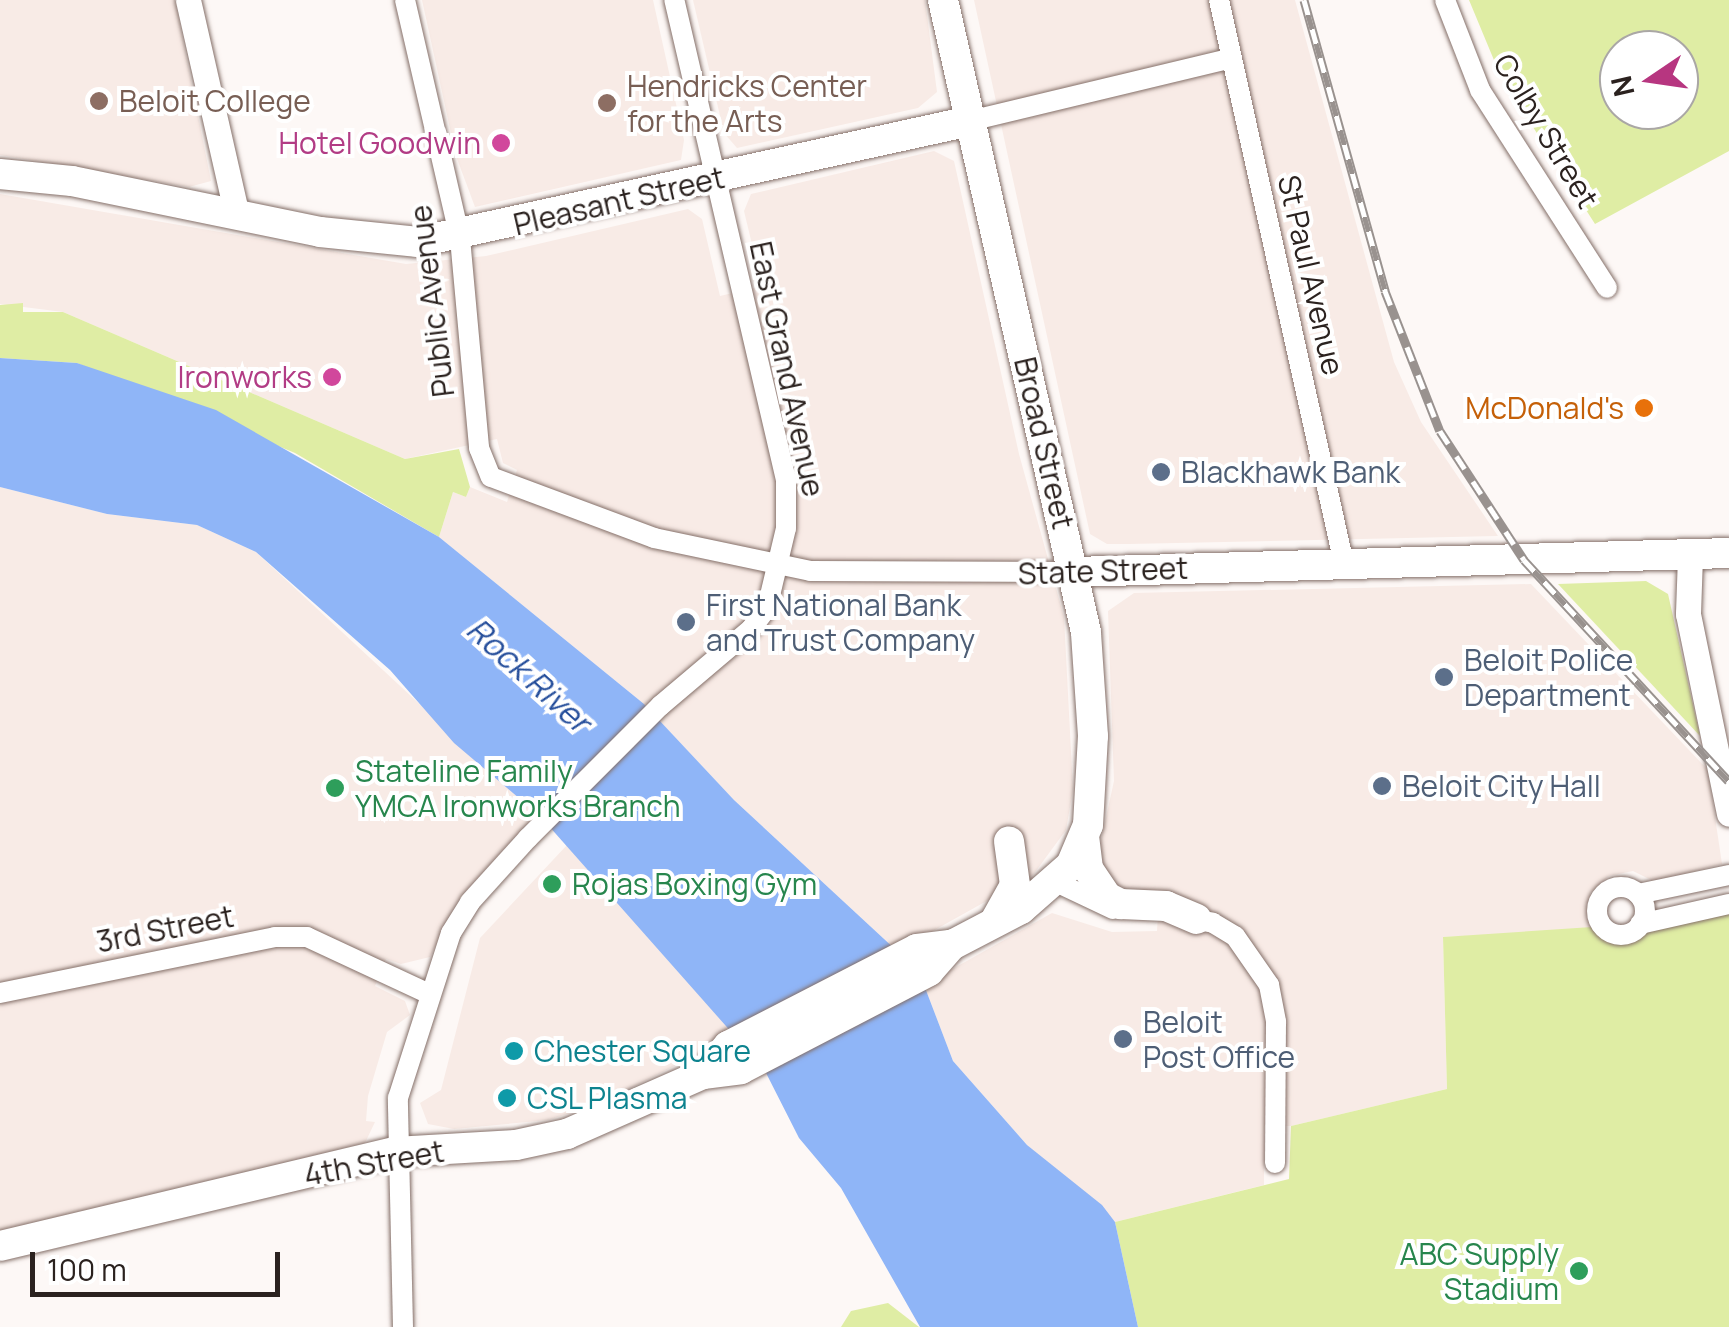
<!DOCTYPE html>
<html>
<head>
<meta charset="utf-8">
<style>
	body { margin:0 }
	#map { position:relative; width:1729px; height:1327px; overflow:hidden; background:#fdf8f6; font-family:Manrope,sans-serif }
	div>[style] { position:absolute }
	.built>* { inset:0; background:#f8ebe6 }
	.green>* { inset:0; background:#dfeda4 }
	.water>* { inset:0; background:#8fb5f7 }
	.roads { filter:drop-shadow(0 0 2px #846f68) drop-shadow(0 0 2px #846f68) }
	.minor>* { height:20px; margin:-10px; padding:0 10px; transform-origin:10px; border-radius:10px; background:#fff }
	.minor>.ring { margin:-10px; padding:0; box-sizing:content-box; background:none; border:20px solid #fff; border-radius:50% }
	.tertiary>* { height:25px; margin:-12.5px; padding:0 12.5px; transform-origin:12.5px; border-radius:12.5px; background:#fff }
	.primary>* { height:30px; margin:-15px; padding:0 15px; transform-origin:15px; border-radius:15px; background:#fff }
	.rail>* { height:9px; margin-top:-4.5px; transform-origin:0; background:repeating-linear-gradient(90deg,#fff 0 15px,#99928f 0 30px); box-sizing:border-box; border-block:2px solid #99928f }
	.dots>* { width:28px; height:28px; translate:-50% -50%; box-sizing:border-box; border:5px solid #fff; border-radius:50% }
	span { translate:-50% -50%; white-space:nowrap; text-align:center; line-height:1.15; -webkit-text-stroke:8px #fff; paint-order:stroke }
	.education-label { font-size:30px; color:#785e54 }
	.left { translate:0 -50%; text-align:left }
	.street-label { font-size:30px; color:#2b221f }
	.hotel-label { font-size:30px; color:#b23c85 }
	.right { translate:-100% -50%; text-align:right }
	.food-label { font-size:30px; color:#c56008 }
	.service-label { font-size:30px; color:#4e5e75 }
	.leisure-label { font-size:30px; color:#27864d }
	.culture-label { font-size:30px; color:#0d838f }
	.water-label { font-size:32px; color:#254e9b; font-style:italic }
	.north { position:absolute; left:1599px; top:30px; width:100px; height:100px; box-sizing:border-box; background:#fff; border:2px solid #aaa7a5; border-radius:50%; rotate:257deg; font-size:28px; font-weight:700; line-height:40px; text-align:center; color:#2b221f }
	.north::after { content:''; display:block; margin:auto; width:35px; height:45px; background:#b73680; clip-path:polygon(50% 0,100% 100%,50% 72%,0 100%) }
	.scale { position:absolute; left:30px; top:1252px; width:250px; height:45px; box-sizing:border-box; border:5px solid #2b221f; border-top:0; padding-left:12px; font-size:30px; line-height:35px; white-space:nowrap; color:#2b221f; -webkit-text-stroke:8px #fff; paint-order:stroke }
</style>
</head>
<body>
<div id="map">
	<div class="built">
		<div style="clip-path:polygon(0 0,175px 0,211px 181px,189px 187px,0 155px)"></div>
		<div style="clip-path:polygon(422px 0,653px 0,684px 140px,681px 160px,475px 207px,456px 156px)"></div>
		<div style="clip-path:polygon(693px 0,925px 0,937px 92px,918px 108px,737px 148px,724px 133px)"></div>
		<div style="clip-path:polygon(974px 0,1295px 0,1394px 362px,1421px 422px,1498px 536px,1129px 544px,1107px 544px,1090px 534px)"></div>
		<div style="clip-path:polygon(934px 151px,954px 161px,1019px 454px,1064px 617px,1073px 790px,1066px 830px,1033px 875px,897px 951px,734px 800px,644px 704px,439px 537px,453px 492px,466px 497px,470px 487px,507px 502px,517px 470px,503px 463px,497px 439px,405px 459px,63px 312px,0 304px,0 194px,406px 264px,486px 256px,688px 209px,702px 219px,720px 296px,762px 286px,744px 211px,751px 194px)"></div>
		<div style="clip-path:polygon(0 487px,107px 514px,197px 525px,256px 552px,540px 816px,444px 929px,430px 957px,401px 964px,386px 959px,375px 986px,405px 1001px,410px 1015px,387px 1032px,368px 1096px,366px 1121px,375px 1122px,365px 1143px,0 1233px)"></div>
		<div style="clip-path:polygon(1531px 584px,1708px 770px,1722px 864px,1655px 882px,1633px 871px,1609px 876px,1590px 893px,1592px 927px,1586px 931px,1443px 937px,1447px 1089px,1291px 1126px,1264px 1126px,1264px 1185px,1115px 1222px,1027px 1145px,953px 1061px,924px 985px,1052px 913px,1112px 932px,1157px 931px,1159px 898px,1123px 897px,1097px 859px,1114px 781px,1108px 611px,1134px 593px)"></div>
		<div style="clip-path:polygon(567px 845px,736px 1035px,597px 1105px,548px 1120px,454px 1129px,428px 1124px,420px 1103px,441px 1090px,480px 938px)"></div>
	</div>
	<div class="green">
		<div style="clip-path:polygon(evenodd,1469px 0,1729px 0,1729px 151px,1595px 224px,1501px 77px,1469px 0,1619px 50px,1679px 50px,1679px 110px,1619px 110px,1619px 50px)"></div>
		<div style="clip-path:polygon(23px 303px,23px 312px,63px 312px,405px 459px,459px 449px,470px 487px,466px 497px,453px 492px,439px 537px,295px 453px,77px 363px,0 358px,0 305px)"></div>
		<div style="clip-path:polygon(1646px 581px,1668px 594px,1700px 736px,1558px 584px)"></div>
		<div style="clip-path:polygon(1729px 914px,1729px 1327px,1138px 1327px,1115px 1222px,1289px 1179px,1291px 1126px,1447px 1089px,1443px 937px,1592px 927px,1623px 945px,1651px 930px)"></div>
		<div style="clip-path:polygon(888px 1303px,919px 1327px,841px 1327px,851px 1311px)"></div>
	</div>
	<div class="water">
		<div style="clip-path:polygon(0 358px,77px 363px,216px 410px,439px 537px,644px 704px,734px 800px,897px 951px,924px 985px,953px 1061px,1027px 1145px,1102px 1205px,1115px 1222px,1138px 1327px,920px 1327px,841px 1188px,799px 1138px,764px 1069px,540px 816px,454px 743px,390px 670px,256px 552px,197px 525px,107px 514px,0 487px)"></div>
	</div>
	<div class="roads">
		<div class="minor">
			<div style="left:405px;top:0;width:244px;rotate:77deg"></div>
			<div style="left:460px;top:238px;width:211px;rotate:84.8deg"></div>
			<div style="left:479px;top:448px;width:31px;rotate:68deg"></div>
			<div style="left:491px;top:477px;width:174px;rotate:20.5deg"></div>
			<div style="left:654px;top:538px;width:159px;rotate:11.9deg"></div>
			<div style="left:810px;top:571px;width:264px;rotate:0.2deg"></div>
			<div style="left:1219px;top:0;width:578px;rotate:77.5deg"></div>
			<div style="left:1445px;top:0;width:97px;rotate:68.7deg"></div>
			<div style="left:1480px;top:90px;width:235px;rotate:57.3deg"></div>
			<div style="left:970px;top:121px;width:269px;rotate:-13.5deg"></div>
			<div style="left:1056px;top:882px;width:63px;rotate:25.3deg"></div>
			<div class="ring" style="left:1597px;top:887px;width:28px;height:28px"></div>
			<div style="left:1638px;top:894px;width:93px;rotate:-11.8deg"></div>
			<div style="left:1186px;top:918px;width:27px;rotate:10deg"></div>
			<div style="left:1213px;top:923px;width:26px;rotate:31deg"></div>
			<div style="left:1235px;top:936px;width:60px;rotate:55.2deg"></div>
			<div style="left:1269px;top:985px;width:38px;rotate:79deg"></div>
			<div style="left:1276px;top:1022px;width:141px;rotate:90.4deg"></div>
			<div style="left:1640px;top:924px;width:91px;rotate:-12.7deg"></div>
			<div style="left:0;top:993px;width:281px;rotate:-11.5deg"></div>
			<div style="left:275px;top:937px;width:32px"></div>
			<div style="left:307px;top:937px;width:135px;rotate:25deg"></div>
			<div style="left:403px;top:1327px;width:229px;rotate:-91.3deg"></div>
			<div style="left:398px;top:1098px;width:173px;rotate:-72.2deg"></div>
			<div style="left:451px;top:933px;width:36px;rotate:-58deg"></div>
			<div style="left:470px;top:902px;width:86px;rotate:-47.8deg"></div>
			<div style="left:528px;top:838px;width:187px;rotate:-45deg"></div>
			<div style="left:660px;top:706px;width:119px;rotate:-40.2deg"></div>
			<div style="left:751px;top:629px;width:26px;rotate:-53deg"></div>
			<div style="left:767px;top:608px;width:82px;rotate:-76.6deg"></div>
			<div style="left:786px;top:528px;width:48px;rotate:-90deg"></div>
			<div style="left:786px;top:480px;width:493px;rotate:-103.1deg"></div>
		</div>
		<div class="tertiary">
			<div style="left:188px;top:0;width:221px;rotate:77.2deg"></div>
			<div style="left:1690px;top:556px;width:58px;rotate:92deg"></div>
			<div style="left:1688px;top:614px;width:204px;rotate:78.4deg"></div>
		</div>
		<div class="primary">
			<div style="left:0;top:174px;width:72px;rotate:5.6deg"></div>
			<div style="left:72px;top:181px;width:253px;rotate:11.6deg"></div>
			<div style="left:320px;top:232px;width:99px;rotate:5.8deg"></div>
			<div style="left:418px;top:242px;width:565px;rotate:-12.36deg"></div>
			<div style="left:1074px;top:572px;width:655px;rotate:-1.66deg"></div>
			<div style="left:1084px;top:836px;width:33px;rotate:83deg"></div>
			<div style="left:1088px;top:869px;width:34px;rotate:56deg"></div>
			<div style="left:1107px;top:897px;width:16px;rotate:27deg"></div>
			<div style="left:1121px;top:904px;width:45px;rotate:2.5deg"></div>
			<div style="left:1166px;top:906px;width:33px;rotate:23deg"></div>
			<div style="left:995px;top:921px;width:41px;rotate:-60.9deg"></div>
			<div style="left:1015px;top:885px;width:44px;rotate:-97.8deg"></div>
			<div style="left:703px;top:1074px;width:38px;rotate:-48deg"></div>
			<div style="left:728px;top:1046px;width:212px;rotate:-27.2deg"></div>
			<div style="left:917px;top:949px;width:35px;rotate:-7deg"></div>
			<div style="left:952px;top:945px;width:78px;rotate:-27.6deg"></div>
			<div style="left:1021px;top:909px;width:67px;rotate:-41.3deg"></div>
			<div style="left:1071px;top:865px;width:43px;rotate:-67deg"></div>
			<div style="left:1088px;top:825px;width:89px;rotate:-86.8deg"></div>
			<div style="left:1093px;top:736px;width:104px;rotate:-93.9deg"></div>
			<div style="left:1086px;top:632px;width:648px;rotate:-102.75deg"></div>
			<div style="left:0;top:1246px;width:406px;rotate:-13.4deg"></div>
			<div style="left:395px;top:1152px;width:121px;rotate:-3.3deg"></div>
			<div style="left:516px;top:1145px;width:52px;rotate:-12.2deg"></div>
			<div style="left:567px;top:1134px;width:149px;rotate:-23.8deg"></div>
			<div style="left:703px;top:1074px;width:38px;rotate:-7deg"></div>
			<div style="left:741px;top:1069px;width:212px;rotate:-27.5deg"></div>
			<div style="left:929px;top:971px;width:35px;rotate:-49deg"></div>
		</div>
	</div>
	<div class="rail">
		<div style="left:1304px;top:0;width:302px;rotate:74.4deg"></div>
		<div style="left:1385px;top:291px;width:150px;rotate:68.6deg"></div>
		<div style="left:1440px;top:431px;width:154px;rotate:56.9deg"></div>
		<div style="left:1524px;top:560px;width:301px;rotate:47.2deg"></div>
	</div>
	<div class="dots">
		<div style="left:99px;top:101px;background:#8d6e63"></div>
		<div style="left:607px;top:103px;background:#8d6e63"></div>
		<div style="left:501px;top:143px;background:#d1479c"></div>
		<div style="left:332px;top:377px;background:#d1479c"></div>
		<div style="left:1644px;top:408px;background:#e8710a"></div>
		<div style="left:1161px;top:472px;background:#5c6f8a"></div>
		<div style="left:686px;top:622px;background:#5c6f8a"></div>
		<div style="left:1444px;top:677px;background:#5c6f8a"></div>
		<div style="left:1382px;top:786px;background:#5c6f8a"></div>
		<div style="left:335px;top:788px;background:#2e9e5b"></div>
		<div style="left:552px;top:884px;background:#2e9e5b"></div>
		<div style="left:1123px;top:1039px;background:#5c6f8a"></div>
		<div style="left:514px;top:1051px;background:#0f9aa8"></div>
		<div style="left:507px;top:1098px;background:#0f9aa8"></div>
		<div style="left:1579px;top:1271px;background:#2e9e5b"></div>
	</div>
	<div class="education-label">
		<span class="left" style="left:627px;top:103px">Hendricks Center<br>for the Arts</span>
		<span class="left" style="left:119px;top:101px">Beloit College</span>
	</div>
	<div class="street-label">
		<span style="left:1546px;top:131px;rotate:59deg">Colby Street</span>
		<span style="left:619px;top:201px;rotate:-13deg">Pleasant Street</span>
		<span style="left:1311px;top:275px;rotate:77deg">St Paul Avenue</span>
		<span style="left:432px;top:301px;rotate:-97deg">Public Avenue</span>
		<span style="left:787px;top:369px;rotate:78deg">East Grand Avenue</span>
		<span style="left:1044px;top:443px;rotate:77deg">Broad Street</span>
		<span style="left:1103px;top:571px;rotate:-2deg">State Street</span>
		<span style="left:165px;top:929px;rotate:-11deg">3rd Street</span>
		<span style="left:374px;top:1163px;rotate:-10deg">4th Street</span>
	</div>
	<div class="hotel-label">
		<span class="right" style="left:481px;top:143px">Hotel Goodwin</span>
		<span class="right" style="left:312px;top:377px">Ironworks</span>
	</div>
	<div class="food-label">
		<span class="right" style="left:1624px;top:408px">McDonald's</span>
	</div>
	<div class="service-label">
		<span class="left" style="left:1181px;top:472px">Blackhawk Bank</span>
		<span class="left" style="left:706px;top:622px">First National Bank<br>and Trust Company</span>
		<span class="left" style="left:1464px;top:677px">Beloit Police<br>Department</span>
		<span class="left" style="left:1402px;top:786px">Beloit City Hall</span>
		<span class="left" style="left:1143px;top:1039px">Beloit<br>Post Office</span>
	</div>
	<div class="leisure-label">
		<span class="left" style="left:355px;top:788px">Stateline Family<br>YMCA Ironworks Branch</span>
		<span class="left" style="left:572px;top:884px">Rojas Boxing Gym</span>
		<span class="right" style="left:1559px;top:1271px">ABC Supply<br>Stadium</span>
	</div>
	<div class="culture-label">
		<span class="left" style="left:534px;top:1051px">Chester Square</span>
		<span class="left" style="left:527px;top:1098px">CSL Plasma</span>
	</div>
	<div class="water-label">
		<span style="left:529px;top:675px;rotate:42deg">Rock River</span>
	</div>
	<div class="north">N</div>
	<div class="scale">100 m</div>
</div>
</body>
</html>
